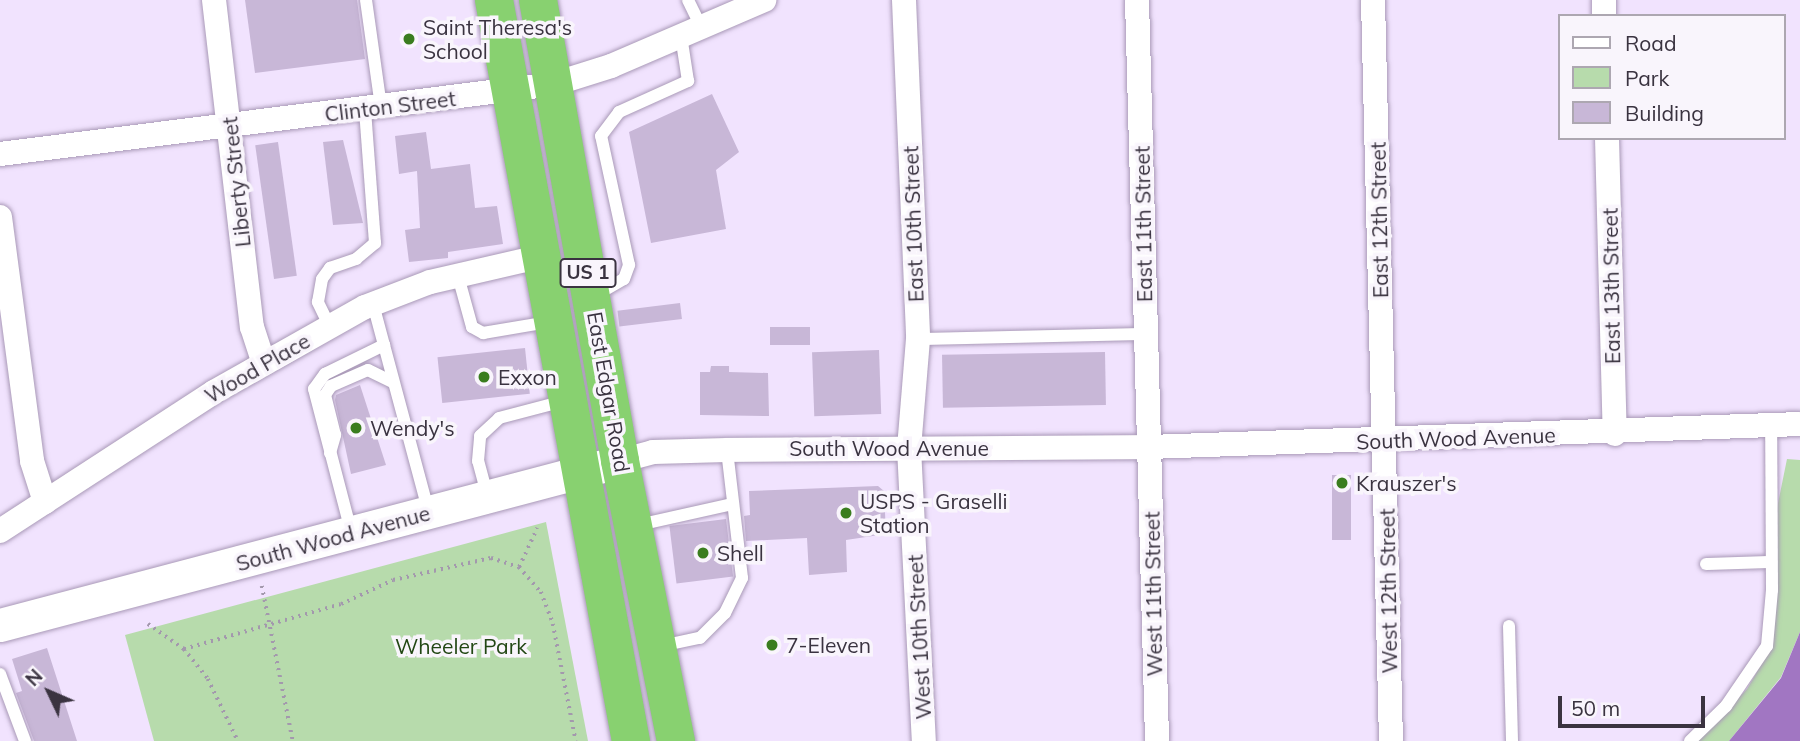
<!DOCTYPE html>
<html>
<head>
<meta charset="utf-8">
<style>
	body { margin:0 }
	#map { position:relative; width:1800px; height:741px; overflow:hidden; background:#f1e3fe; font-family:Mulish,sans-serif }
	div>[style] { position:absolute }
	.green>* { inset:0; background:#b7dbac }
	.water>* { inset:0; background:#a176c2 }
	.building>* { inset:0; background:#c8b7d7; transform-origin:0 0 }
	.path>* { height:3.5px; margin-top:-1.75px; transform-origin:0; background:repeating-linear-gradient(90deg,#a398ad 0 2px,transparent 0 7px) }
	.roads { filter:drop-shadow(0 0 2px #a999b7) drop-shadow(0 0 2px #a999b7) }
	.lane>* { height:12px; margin:-6px; padding:0 6px; transform-origin:6px; border-radius:6px; background:#fff }
	.street>* { height:24px; margin:-12px; padding:0 12px; transform-origin:12px; border-radius:12px; background:#fff }
	.secondary>* { height:33px; margin:-16.5px; padding:0 16.5px; transform-origin:16.5px; border-radius:16.5px; background:#fff }
	.highway>* { height:38px; margin:-19px; padding:0 19px; transform-origin:19px; border-radius:19px; background:#88d170 }
	.dots>* { width:19px; height:19px; translate:-50% -50%; box-sizing:border-box; border:4px solid #f9f5fc; border-radius:50% }
	span { translate:-50% -50%; white-space:nowrap; text-align:center; line-height:1.15; -webkit-text-stroke:7px #f9f5fc; paint-order:stroke }
	.shield-label span { padding:2px 5px; background:#f9f5fc; border:2px solid; border-radius:5px; -webkit-text-stroke-width:0 }
	.shield-label { font-size:19px; color:#3a3340; font-weight:700 }
	.poi-label { font-size:21px; color:#3a3340 }
	.left { translate:0 -50%; text-align:left }
	.street-label { font-size:21px; color:#3a3340 }
	.park-label { font-size:21px; color:#224714 }
	.legend { position:absolute; left:1558px; top:14px; width:228px; height:126px; box-sizing:border-box; background:#f9f5fc; border:2px solid #ada7b1; margin:0; padding:9px 12px; list-style:none; font-size:21px; color:#3a3340 }
	.legend li { display:flex; align-items:center; gap:14px; height:35px }
	.legend b { width:35px; border:2px solid #ada7b1 }
	.north { position:absolute; left:14px; top:657px; width:70px; height:70px; -webkit-text-stroke:5px #f9f5fc; paint-order:stroke; rotate:314deg; font-size:19px; font-weight:700; line-height:28px; text-align:center; color:#3a3340 }
	.north::after { content:''; display:block; margin:auto; width:24px; height:32px; background:#3a3340; clip-path:polygon(50% 0,100% 100%,50% 72%,0 100%) }
	.scale { position:absolute; left:1558px; top:696px; width:147px; height:32px; box-sizing:border-box; border:4px solid #3a3340; border-top:0; padding-left:9px; font-size:21px; line-height:24px; white-space:nowrap; color:#3a3340; -webkit-text-stroke:5px #f9f5fc; paint-order:stroke }
</style>
</head>
<body>
<div id="map">
	<div class="green">
		<div style="clip-path:polygon(1787px 459px,1800px 460px,1800px 632px,1781px 677px,1729px 741px,1697px 741px,1747px 689px,1772px 646px,1776px 513px)"></div>
		<div style="clip-path:polygon(546px 522px,588px 741px,154px 741px,125px 635px)"></div>
	</div>
	<div class="water">
		<div style="clip-path:polygon(1800px 632px,1800px 741px,1729px 741px,1781px 678px)"></div>
	</div>
	<div class="building">
		<div style="clip-path:polygon(245px 0,357px 0,365px 59px,255px 73px)"></div>
		<div style="clip-path:polygon(712px 94px,739px 152px,716px 170px,726px 229px,651px 243px,629px 132px)"></div>
		<div style="clip-path:polygon(426px 132px,431px 169px,470px 164px,475px 208px,497px 206px,503px 244px,448px 252px,448px 258px,409px 262px,405px 230px,420px 228px,417px 171px,399px 174px,395px 136px)"></div>
		<div style="clip-path:polygon(343px 140px,363px 223px,333px 225px,323px 142px)"></div>
		<div style="left:278px;top:142px;width:135px;height:23px;rotate:82deg"></div>
		<div style="left:680px;top:303px;width:16px;height:63px;rotate:83deg"></div>
		<div style="left:810px;top:327px;width:18px;height:40px;rotate:90deg"></div>
		<div style="left:525px;top:348px;width:46px;height:88px;rotate:84deg"></div>
		<div style="left:879px;top:350px;width:64px;height:67px;rotate:88deg"></div>
		<div style="left:1105px;top:352px;width:53px;height:163px;rotate:89deg"></div>
		<div style="clip-path:polygon(711px 366px,729px 366px,729px 372px,768px 373px,769px 416px,700px 415px,700px 372px,710px 372px)"></div>
		<div style="clip-path:polygon(360px 385px,386px 465px,351px 474px,335px 400px,336px 395px)"></div>
		<div style="left:1332px;top:475px;width:19px;height:65px"></div>
		<div style="clip-path:polygon(878px 486px,884px 491px,886px 534px,846px 540px,847px 572px,809px 575px,807px 538px,746px 541px,744px 516px,750px 515px,749px 491px)"></div>
		<div style="left:726px;top:519px;width:58px;height:57px;rotate:83deg"></div>
		<div style="clip-path:polygon(47px 648px,77px 741px,34px 741px,16px 693px,22px 691px,12px 659px)"></div>
	</div>
	<div class="path">
		<div style="left:519px;top:567px;width:43px;rotate:-65.2deg"></div>
		<div style="left:262px;top:586px;width:158px;rotate:78.7deg"></div>
		<div style="left:148px;top:624px;width:44px;rotate:34.8deg"></div>
		<div style="left:184px;top:649px;width:38px;rotate:51deg"></div>
		<div style="left:208px;top:679px;width:69px;rotate:64.2deg"></div>
		<div style="left:184px;top:649px;width:163px;rotate:-16deg"></div>
		<div style="left:341px;top:604px;width:57px;rotate:-24.8deg"></div>
		<div style="left:393px;top:580px;width:100px;rotate:-12.7deg"></div>
		<div style="left:491px;top:558px;width:29px;rotate:18deg"></div>
		<div style="left:519px;top:567px;width:33px;rotate:49deg"></div>
		<div style="left:541px;top:592px;width:34px;rotate:69deg"></div>
		<div style="left:553px;top:624px;width:119px;rotate:78.9deg"></div>
	</div>
	<div class="roads">
		<div class="lane">
			<div style="left:366px;top:0;width:108px;rotate:82deg"></div>
			<div style="left:688px;top:0;width:30px;rotate:64deg"></div>
			<div style="left:458px;top:276px;width:53px;rotate:74.6deg"></div>
			<div style="left:472px;top:327px;width:13px;rotate:29deg"></div>
			<div style="left:483px;top:333px;width:67px;rotate:-9.5deg"></div>
			<div style="left:596px;top:295px;width:32px;rotate:-30deg"></div>
			<div style="left:624px;top:279px;width:15px;rotate:-70deg"></div>
			<div style="left:629px;top:265px;width:132px;rotate:-102.2deg"></div>
			<div style="left:601px;top:136px;width:30px;rotate:-53deg"></div>
			<div style="left:619px;top:112px;width:76px;rotate:-24.2deg"></div>
			<div style="left:688px;top:81px;width:46px;rotate:-98.8deg"></div>
			<div style="left:373px;top:304px;width:42px;rotate:75deg"></div>
			<div style="left:330px;top:327px;width:28px;rotate:-116deg"></div>
			<div style="left:318px;top:302px;width:23px;rotate:-80deg"></div>
			<div style="left:322px;top:279px;width:14px;rotate:-54deg"></div>
			<div style="left:330px;top:268px;width:28px;rotate:-19deg"></div>
			<div style="left:356px;top:259px;width:25px;rotate:-40deg"></div>
			<div style="left:375px;top:243px;width:134px;rotate:-94.3deg"></div>
			<div style="left:918px;top:339px;width:228px;rotate:-1.3deg"></div>
			<div style="left:330px;top:453px;width:19px;rotate:-74deg"></div>
			<div style="left:335px;top:435px;width:41px;rotate:-104deg"></div>
			<div style="left:325px;top:395px;width:11px;rotate:-56deg"></div>
			<div style="left:331px;top:386px;width:40px;rotate:-23.4deg"></div>
			<div style="left:368px;top:370px;width:28px;rotate:26deg"></div>
			<div style="left:487px;top:494px;width:34px;rotate:-105deg"></div>
			<div style="left:478px;top:461px;width:25px;rotate:-85deg"></div>
			<div style="left:480px;top:436px;width:26px;rotate:-43deg"></div>
			<div style="left:499px;top:418px;width:67px;rotate:-14.7deg"></div>
			<div style="left:638px;top:525px;width:97px;rotate:-12.5deg"></div>
			<div style="left:351px;top:531px;width:147px;rotate:-104.6deg"></div>
			<div style="left:314px;top:389px;width:19px;rotate:-54deg"></div>
			<div style="left:325px;top:374px;width:66px;rotate:-26.2deg"></div>
			<div style="left:384px;top:345px;width:170px;rotate:75deg"></div>
			<div style="left:1706px;top:564px;width:64px;rotate:-1.8deg"></div>
			<div style="left:1509px;top:626px;width:115px;rotate:88.5deg"></div>
			<div style="left:661px;top:646px;width:40px;rotate:-12deg"></div>
			<div style="left:700px;top:638px;width:35px;rotate:-45deg"></div>
			<div style="left:725px;top:613px;width:39px;rotate:-64deg"></div>
			<div style="left:742px;top:578px;width:129px;rotate:-96.7deg"></div>
			<div style="left:0;top:674px;width:72px;rotate:69.5deg"></div>
			<div style="left:1690px;top:741px;width:50px;rotate:-44.2deg"></div>
			<div style="left:1726px;top:706px;width:73px;rotate:-55.7deg"></div>
			<div style="left:1767px;top:646px;width:56px;rotate:-84.9deg"></div>
			<div style="left:1772px;top:590px;width:164px;rotate:-90.3deg"></div>
		</div>
		<div class="street">
			<div style="left:214px;top:0;width:329px;rotate:83.4deg"></div>
			<div style="left:252px;top:327px;width:38px;rotate:72deg"></div>
			<div style="left:904px;top:0;width:339px;rotate:87.6deg"></div>
			<div style="left:918px;top:339px;width:109px;rotate:94.7deg"></div>
			<div style="left:909px;top:448px;width:293px;rotate:87.1deg"></div>
			<div style="left:1137px;top:0;width:741px;rotate:88.45deg"></div>
			<div style="left:1373px;top:0;width:741px;rotate:88.61deg"></div>
			<div style="left:1604px;top:0;width:16px;rotate:90deg"></div>
			<div style="left:1607px;top:138px;width:296px;rotate:88.5deg"></div>
			<div style="left:0;top:154px;width:558px;rotate:-7.2deg"></div>
			<div style="left:554px;top:84px;width:60px;rotate:-17.5deg"></div>
			<div style="left:611px;top:66px;width:167px;rotate:-23.3deg"></div>
			<div style="left:0;top:217px;width:246px;rotate:82.5deg"></div>
			<div style="left:32px;top:461px;width:43px;rotate:72.4deg"></div>
			<div style="left:620px;top:461px;width:34px;rotate:-15deg"></div>
			<div style="left:653px;top:452px;width:74px;rotate:-1.5deg"></div>
			<div style="left:727px;top:450px;width:422px;rotate:-0.4deg"></div>
			<div style="left:1149px;top:447px;width:651px;rotate:-2.02deg"></div>
			<div style="left:0;top:531px;width:255px;rotate:-33deg"></div>
			<div style="left:214px;top:392px;width:173px;rotate:-29.4deg"></div>
			<div style="left:365px;top:307px;width:70px;rotate:-21deg"></div>
			<div style="left:430px;top:282px;width:111px;rotate:-13deg"></div>
		</div>
		<div class="secondary">
			<div style="left:0;top:625px;width:628px;rotate:-14.77deg"></div>
		</div>
		<div class="highway">
			<div style="left:494px;top:0;width:754px;rotate:79.53deg"></div>
			<div style="left:538px;top:0;width:468px;rotate:79.9deg"></div>
			<div style="left:620px;top:461px;width:286px;rotate:78.7deg"></div>
		</div>
	</div>
	<div class="dots">
		<div style="left:409px;top:39px;background:#3a7d1e"></div>
		<div style="left:484px;top:377px;background:#3a7d1e"></div>
		<div style="left:356px;top:428px;background:#3a7d1e"></div>
		<div style="left:1342px;top:483px;background:#3a7d1e"></div>
		<div style="left:846px;top:513px;background:#3a7d1e"></div>
		<div style="left:703px;top:553px;background:#3a7d1e"></div>
		<div style="left:772px;top:645px;background:#3a7d1e"></div>
	</div>
	<div class="shield-label">
		<span style="left:588px;top:273px">US 1</span>
	</div>
	<div class="poi-label">
		<span class="left" style="left:423px;top:39px">Saint Theresa's<br>School</span>
		<span class="left" style="left:498px;top:377px">Exxon</span>
		<span class="left" style="left:370px;top:428px">Wendy's</span>
		<span class="left" style="left:1356px;top:483px">Krauszer's</span>
		<span class="left" style="left:860px;top:513px">USPS - Graselli<br>Station</span>
		<span class="left" style="left:717px;top:553px">Shell</span>
		<span class="left" style="left:786px;top:645px">7-Eleven</span>
	</div>
	<div class="street-label">
		<span style="left:390px;top:106px;rotate:-7deg">Clinton Street</span>
		<span style="left:236px;top:182px;rotate:-96deg">Liberty Street</span>
		<span style="left:1379px;top:220px;rotate:-91deg">East 12th Street</span>
		<span style="left:913px;top:224px;rotate:-92deg">East 10th Street</span>
		<span style="left:1143px;top:224px;rotate:-91deg">East 11th Street</span>
		<span style="left:1611px;top:286px;rotate:-91deg">East 13th Street</span>
		<span style="left:257px;top:368px;rotate:-30deg">Wood Place</span>
		<span style="left:609px;top:392px;rotate:80deg">East Edgar Road</span>
		<span style="left:1456px;top:438px;rotate:-2deg">South Wood Avenue</span>
		<span style="left:889px;top:448px">South Wood Avenue</span>
		<span style="left:333px;top:538px;rotate:-15deg">South Wood Avenue</span>
		<span style="left:1388px;top:591px;rotate:-91deg">West 12th Street</span>
		<span style="left:1153px;top:594px;rotate:-91deg">West 11th Street</span>
		<span style="left:919px;top:637px;rotate:-93deg">West 10th Street</span>
	</div>
	<div class="park-label">
		<span style="left:461px;top:646px">Wheeler Park</span>
	</div>
	<ul class="legend">
	<li><b style="height:9px;background:#fff"></b>Road</li>
	<li><b style="height:19px;background:#b7dbac"></b>Park</li>
	<li><b style="height:19px;background:#c8b7d7"></b>Building</li>
	</ul>
	<div class="north">N</div>
	<div class="scale">50 m</div>
</div>
</body>
</html>
